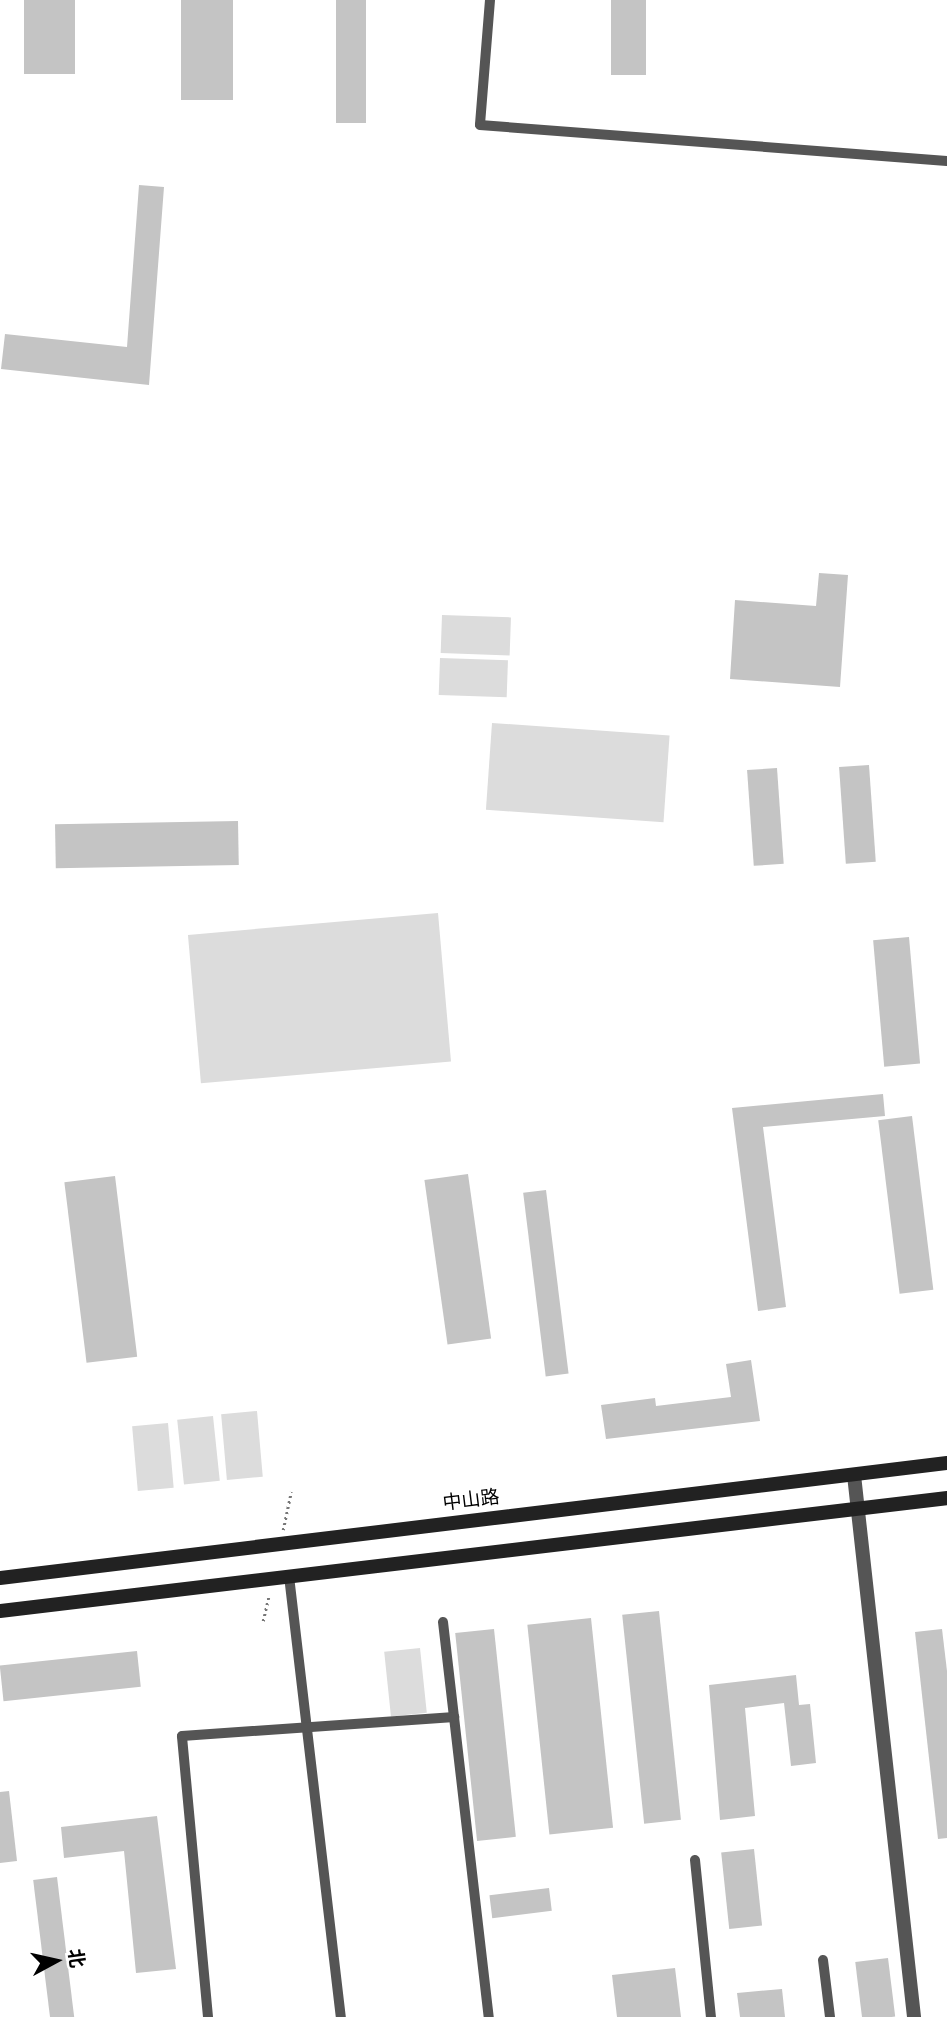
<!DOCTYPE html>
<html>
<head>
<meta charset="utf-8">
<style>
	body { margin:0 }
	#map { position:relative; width:947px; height:2017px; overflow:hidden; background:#fff; font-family:"Asap Condensed","Noto Sans SC",sans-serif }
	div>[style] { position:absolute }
	.green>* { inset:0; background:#dcdcdc; transform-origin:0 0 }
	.building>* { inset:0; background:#c4c4c4; transform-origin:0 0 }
	.path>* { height:2.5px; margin-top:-1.25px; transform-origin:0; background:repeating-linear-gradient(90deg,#777 0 2px,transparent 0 5.5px) }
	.service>* { height:10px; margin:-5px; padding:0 5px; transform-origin:5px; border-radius:5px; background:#555 }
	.minor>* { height:14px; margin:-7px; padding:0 7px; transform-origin:7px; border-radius:7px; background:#555 }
	.secondary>* { height:14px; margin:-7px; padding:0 7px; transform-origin:7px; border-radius:7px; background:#222 }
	span { translate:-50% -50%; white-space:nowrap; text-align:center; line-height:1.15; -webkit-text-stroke:7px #fff; paint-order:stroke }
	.street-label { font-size:19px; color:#000 }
	.north { position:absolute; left:21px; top:1926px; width:70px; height:70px; -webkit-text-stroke:5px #fff; paint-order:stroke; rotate:82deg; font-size:19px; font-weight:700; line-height:28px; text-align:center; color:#000 }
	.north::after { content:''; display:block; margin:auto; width:24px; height:32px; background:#000; clip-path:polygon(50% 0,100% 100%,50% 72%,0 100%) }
</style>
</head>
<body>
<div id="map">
	<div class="green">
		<div style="left:442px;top:615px;width:69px;height:38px;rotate:2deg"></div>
		<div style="left:440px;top:658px;width:68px;height:37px;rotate:2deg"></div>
		<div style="left:492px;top:723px;width:178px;height:87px;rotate:4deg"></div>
		<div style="left:438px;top:913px;width:149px;height:251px;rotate:85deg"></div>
		<div style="left:257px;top:1411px;width:66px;height:36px;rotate:85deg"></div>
		<div style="left:213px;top:1416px;width:65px;height:36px;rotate:84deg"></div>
		<div style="left:168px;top:1423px;width:65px;height:36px;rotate:85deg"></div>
		<div style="left:420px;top:1648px;width:65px;height:36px;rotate:84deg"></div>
	</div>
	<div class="building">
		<div style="left:24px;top:0;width:51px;height:74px"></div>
		<div style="left:181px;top:0;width:52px;height:100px"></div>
		<div style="left:336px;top:0;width:30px;height:123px"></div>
		<div style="left:611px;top:0;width:35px;height:75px"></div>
		<div style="clip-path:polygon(139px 185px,164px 187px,149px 385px,1px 369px,5px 334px,127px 347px)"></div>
		<div style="clip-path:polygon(819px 573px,848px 575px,840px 687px,730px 679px,735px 600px,816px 606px)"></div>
		<div style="left:869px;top:765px;width:97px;height:30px;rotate:86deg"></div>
		<div style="left:777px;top:768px;width:96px;height:30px;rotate:86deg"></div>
		<div style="left:238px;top:821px;width:44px;height:183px;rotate:89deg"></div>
		<div style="left:909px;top:937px;width:127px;height:36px;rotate:85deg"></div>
		<div style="clip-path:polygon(883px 1094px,885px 1116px,763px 1127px,786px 1307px,758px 1311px,732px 1108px)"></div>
		<div style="left:912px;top:1116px;width:175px;height:34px;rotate:83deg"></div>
		<div style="left:468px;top:1174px;width:166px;height:44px;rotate:82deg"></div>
		<div style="left:115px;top:1176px;width:182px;height:51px;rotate:83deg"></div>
		<div style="left:546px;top:1190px;width:185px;height:23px;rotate:83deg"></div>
		<div style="clip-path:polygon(751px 1360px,760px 1421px,606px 1439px,601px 1405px,655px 1398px,656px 1406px,731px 1397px,726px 1364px)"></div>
		<div style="left:659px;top:1611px;width:210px;height:37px;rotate:84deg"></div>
		<div style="left:591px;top:1618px;width:211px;height:64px;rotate:84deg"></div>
		<div style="left:494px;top:1629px;width:209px;height:39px;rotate:84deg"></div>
		<div style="clip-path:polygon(942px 1629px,947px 1671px,947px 1838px,938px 1839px,915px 1632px)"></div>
		<div style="left:137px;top:1651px;width:36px;height:138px;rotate:84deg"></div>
		<div style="clip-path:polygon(796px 1675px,799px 1705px,810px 1704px,816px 1763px,791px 1766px,784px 1703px,745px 1708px,755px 1816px,720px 1820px,709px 1685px)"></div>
		<div style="clip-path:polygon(9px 1791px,17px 1861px,0 1863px,0 1792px)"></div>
		<div style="clip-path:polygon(157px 1816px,176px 1969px,136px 1973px,124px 1851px,64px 1858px,61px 1827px)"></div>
		<div style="left:754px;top:1849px;width:77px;height:33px;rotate:84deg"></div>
		<div style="left:57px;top:1877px;width:141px;height:24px;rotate:83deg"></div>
		<div style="left:549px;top:1888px;width:23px;height:60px;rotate:83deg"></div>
		<div style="left:888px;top:1958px;width:59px;height:33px;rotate:83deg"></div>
		<div style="clip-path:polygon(675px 1968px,681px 2017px,617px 2017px,612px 1975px)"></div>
		<div style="clip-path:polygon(782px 1989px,785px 2017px,740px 2017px,737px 1993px)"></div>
	</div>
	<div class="path">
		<div style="left:283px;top:1530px;width:39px;rotate:-78deg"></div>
		<div style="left:263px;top:1621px;width:27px;rotate:-77deg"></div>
	</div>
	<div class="service">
		<div style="left:490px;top:0;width:125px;rotate:94.6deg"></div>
		<div style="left:480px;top:125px;width:468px;rotate:4.4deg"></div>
		<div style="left:289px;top:1576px;width:444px;rotate:83.3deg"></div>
		<div style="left:443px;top:1622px;width:398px;rotate:83.4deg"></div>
		<div style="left:695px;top:1860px;width:158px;rotate:84.2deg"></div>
		<div style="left:823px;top:1960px;width:57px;rotate:83deg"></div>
		<div style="left:208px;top:2017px;width:282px;rotate:-95.3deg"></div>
		<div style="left:182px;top:1736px;width:273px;rotate:-4deg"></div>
	</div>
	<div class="minor">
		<div style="left:854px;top:1475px;width:545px;rotate:83.68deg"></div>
	</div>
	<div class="secondary">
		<div style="left:0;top:1578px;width:954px;rotate:-6.92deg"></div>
		<div style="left:0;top:1611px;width:954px;rotate:-6.8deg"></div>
	</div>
	<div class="street-label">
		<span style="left:471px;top:1500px;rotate:-7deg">中山路</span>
	</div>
	<div class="north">北</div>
</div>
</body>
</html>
